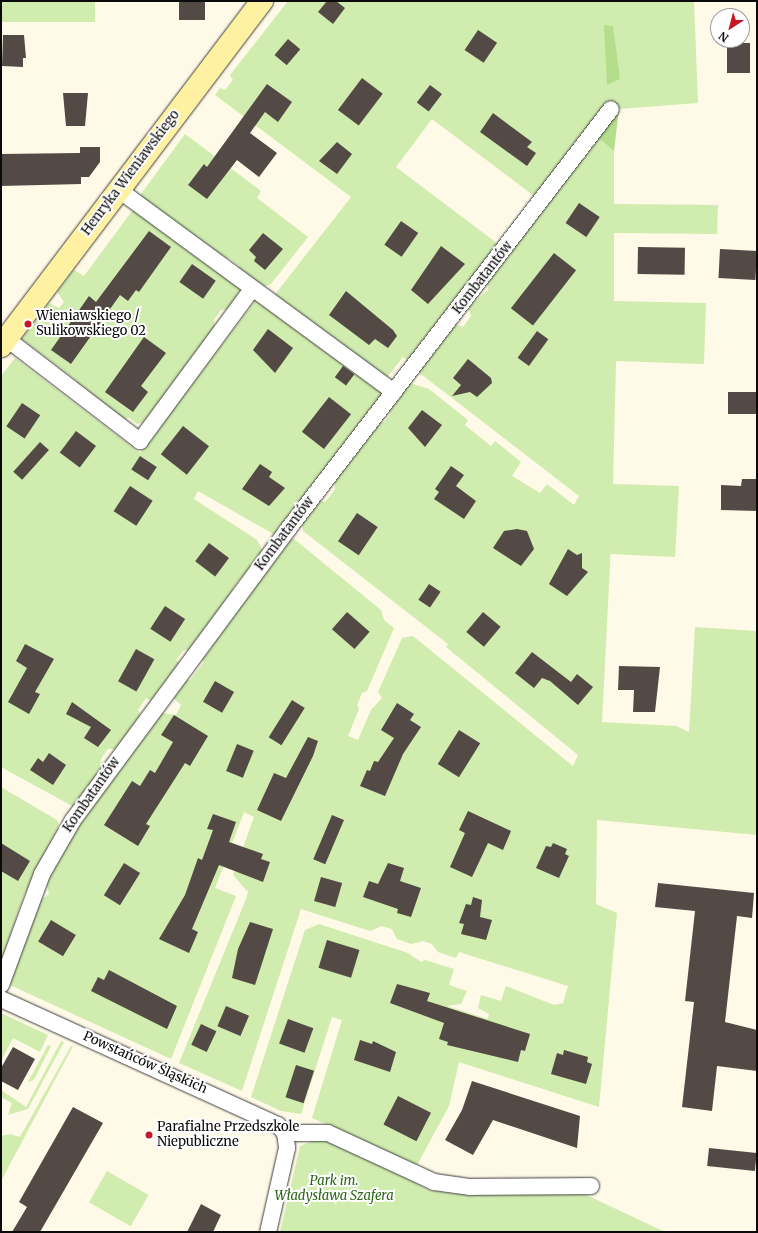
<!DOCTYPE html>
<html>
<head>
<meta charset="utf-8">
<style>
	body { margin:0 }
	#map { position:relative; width:758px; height:1233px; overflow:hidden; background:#fff9e7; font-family:Merriweather,serif }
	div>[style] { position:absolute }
	.green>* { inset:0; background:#d0ecae; transform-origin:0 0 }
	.forest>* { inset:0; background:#b4de8c }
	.building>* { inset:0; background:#534a45; transform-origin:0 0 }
	.roads { filter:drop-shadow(0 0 1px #3d3d3d) drop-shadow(0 0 1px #3d3d3d) }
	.street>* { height:16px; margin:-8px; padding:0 8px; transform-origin:8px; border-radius:8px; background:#fff }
	.secondary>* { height:22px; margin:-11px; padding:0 11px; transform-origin:11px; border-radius:11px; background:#fff1a2 }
	.dots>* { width:11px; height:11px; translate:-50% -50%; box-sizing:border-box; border:2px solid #fff; border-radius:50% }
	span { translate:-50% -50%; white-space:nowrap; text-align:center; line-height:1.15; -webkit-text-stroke:4px #fff; paint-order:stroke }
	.street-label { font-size:13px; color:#0a0a0a }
	.poi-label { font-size:13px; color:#0a0a0a }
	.left { translate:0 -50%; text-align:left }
	.park-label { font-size:13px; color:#2a6516; font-style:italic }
	.frame { position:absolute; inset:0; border:2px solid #0a0a0a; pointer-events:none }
	.north { position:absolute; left:710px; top:8px; width:40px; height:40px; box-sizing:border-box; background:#fff; border:1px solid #9d9d9d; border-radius:50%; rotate:216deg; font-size:11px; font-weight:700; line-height:16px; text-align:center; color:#0a0a0a }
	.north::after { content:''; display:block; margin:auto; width:14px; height:18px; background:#c41826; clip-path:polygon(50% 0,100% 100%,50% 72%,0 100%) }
</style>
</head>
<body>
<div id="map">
	<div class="green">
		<div style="left:1px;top:1px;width:94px;height:21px"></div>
		<div style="clip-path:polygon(288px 1px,694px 1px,698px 103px,619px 109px,607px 101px,538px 199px,432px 119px,396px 167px,498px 244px,410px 362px,403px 357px,385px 380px,273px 297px,351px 197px,215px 95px,220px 88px,225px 90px,233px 80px,230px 75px)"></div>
		<div style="clip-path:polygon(185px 134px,261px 191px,257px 198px,308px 237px,271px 284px,261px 288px,240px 274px,239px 266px,229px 258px,220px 258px,138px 198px)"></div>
		<div style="clip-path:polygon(596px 136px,614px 151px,614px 204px,718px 205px,717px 234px,614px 233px,614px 301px,706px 303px,704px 364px,616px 361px,613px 484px,679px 486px,675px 557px,611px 554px,611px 546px,602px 722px,677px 726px,689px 732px,695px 627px,757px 631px,757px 835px,597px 820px,596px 904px,617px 913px,599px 1107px,459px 1062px,449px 1106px,417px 1165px,312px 1118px,342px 1020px,332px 1017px,301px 1114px,281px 1111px,251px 1097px,305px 930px,319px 924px,408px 953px,421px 962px,425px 960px,454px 969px,449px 985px,467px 991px,461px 1004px,447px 1006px,488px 1019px,489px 1014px,478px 1008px,481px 995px,501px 1001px,506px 986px,554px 1005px,563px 1003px,568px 986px,459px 952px,456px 958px,438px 952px,432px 944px,423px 941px,411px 944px,397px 939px,392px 929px,382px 926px,370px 931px,301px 909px,242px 1091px,179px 1063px,246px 899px,248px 892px,233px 875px,254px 817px,244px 812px,215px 888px,236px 896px,171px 1059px,10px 985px,39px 901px,49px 894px,46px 881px,80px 820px,84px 820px,148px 725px,153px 725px,161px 713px,176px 715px,181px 705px,170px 695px,182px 679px,190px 680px,204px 662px,199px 657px,287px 540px,294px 539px,381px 610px,384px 620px,394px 628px,367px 691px,362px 693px,357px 705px,359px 709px,348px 736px,358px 740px,371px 710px,382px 698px,378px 692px,402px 638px,413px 636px,573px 766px,578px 755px,446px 647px,448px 644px,303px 531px,302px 521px,318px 500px,325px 502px,330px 496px,335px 489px,334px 479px,376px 423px,384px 422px,390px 414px,388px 407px,409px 383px,429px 389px,468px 420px,465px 425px,491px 446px,495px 441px,521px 462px,512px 476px,540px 493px,547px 484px,574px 505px,579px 496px,417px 371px,453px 323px,463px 327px,471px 316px,468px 307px,488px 290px,487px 284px)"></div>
		<div style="clip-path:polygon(135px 207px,241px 289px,228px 309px,221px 310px,214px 320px,215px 327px,146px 421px,137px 424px,128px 417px,124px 423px,76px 388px,77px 381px,22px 339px,49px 303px,59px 308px,64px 302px,57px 292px,74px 270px,84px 276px)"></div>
		<div style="clip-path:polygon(256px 300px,382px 390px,385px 397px,275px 535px,198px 491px,194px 499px,257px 540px,264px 553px,245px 579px,240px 579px,233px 588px,235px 592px,190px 650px,184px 650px,176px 660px,181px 664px,152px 701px,146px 698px,138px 710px,141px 716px,117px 749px,108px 749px,103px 756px,100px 761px,105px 764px,74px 807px,1px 767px,1px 376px,15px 358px,140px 453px)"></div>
		<div style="clip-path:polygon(1px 787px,57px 820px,59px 825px,24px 895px,1px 961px)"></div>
		<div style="clip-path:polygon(1px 1013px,48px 1035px,40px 1052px,13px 1038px,1px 1061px)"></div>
		<div style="clip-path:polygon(61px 1041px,64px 1042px,28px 1109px,8px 1115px,12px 1103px,1px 1097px,1px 1090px,26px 1107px)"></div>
		<div style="clip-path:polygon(48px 1045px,51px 1046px,34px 1080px,28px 1082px)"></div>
		<div style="clip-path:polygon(71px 1046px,73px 1046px,1px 1181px,1px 1136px,10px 1134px,20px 1137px)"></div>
		<div style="clip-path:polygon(335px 1140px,431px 1191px,580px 1192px,665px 1232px,280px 1232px,300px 1146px,312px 1141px)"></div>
		<div style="left:107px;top:1171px;width:48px;height:36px;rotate:30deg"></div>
	</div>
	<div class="forest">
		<div style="clip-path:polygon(604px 25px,613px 26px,620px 79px,607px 85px)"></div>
		<div style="clip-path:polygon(619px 109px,614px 151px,596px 136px)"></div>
	</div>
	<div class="building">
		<div style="left:179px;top:1px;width:26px;height:19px"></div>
		<div style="clip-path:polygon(327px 1px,336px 1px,345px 8px,333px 24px,318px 12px)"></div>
		<div style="left:478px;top:30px;width:23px;height:24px;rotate:34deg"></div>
		<div style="clip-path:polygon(3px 35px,24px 35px,26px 58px,23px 58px,23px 67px,2px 66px)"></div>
		<div style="left:288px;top:39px;width:16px;height:21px;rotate:40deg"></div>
		<div style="left:727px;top:43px;width:23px;height:30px"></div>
		<div style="left:362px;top:78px;width:26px;height:40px;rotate:37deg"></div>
		<div style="clip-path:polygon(267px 84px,292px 102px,278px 122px,265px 112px,250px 133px,277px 153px,259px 177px,237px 160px,207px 199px,188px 185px,204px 164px,207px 167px)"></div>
		<div style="left:430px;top:85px;width:15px;height:22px;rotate:37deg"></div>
		<div style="clip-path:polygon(63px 93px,88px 93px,85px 126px,66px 126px)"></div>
		<div style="clip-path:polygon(493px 113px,532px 142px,527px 147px,536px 153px,527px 166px,480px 132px)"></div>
		<div style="clip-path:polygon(337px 142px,352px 154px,337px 174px,319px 161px)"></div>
		<div style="clip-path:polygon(80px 147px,100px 147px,100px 162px,89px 177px,81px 177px,81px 184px,1px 186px,1px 154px,80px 153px)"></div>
		<div style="left:579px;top:203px;width:25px;height:24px;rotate:34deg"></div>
		<div style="left:401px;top:221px;width:21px;height:29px;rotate:35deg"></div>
		<div style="clip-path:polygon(149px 231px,171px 247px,139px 292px,136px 290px,128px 301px,120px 295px,71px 364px,51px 350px,89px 296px,96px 302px)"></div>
		<div style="clip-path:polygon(263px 233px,283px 249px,265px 270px,254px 261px,256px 257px,249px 250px)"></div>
		<div style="clip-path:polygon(441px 246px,465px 264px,428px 304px,411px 290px)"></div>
		<div style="left:638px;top:247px;width:47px;height:27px;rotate:1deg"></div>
		<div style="left:720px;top:249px;width:37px;height:29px;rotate:3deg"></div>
		<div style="left:554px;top:253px;width:28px;height:70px;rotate:38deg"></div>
		<div style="left:192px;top:264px;width:29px;height:22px;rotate:35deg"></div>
		<div style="clip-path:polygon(346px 291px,393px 330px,397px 336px,388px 348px,375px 339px,369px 345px,329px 315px)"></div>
		<div style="clip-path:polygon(268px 329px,293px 348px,275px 373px,253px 350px)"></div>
		<div style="left:537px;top:331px;width:14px;height:33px;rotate:36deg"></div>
		<div style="clip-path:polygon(144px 337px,166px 353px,141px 386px,148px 392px,133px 412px,105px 392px)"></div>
		<div style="clip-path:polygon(468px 359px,491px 378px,492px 383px,477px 397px,470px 392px,452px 396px,461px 385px,453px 378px)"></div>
		<div style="left:343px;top:366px;width:14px;height:14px;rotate:36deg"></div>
		<div style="left:728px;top:392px;width:29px;height:22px"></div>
		<div style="left:329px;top:397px;width:28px;height:44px;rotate:38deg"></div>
		<div style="left:22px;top:403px;width:22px;height:28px;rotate:34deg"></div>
		<div style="clip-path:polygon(422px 410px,442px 425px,425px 447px,408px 428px)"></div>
		<div style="left:183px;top:426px;width:33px;height:36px;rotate:38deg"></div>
		<div style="left:76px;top:431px;width:25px;height:27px;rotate:37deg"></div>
		<div style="left:40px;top:442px;width:12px;height:40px;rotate:42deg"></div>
		<div style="left:140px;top:456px;width:20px;height:16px;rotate:33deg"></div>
		<div style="clip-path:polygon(260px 464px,272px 472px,269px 477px,285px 488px,269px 506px,242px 489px)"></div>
		<div style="clip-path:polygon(451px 466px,464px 475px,456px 486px,476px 501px,464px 519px,434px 499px,439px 492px,435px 489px)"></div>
		<div style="clip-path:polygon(742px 479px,757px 479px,757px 511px,721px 510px,721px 485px,741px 486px)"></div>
		<div style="left:130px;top:486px;width:27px;height:30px;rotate:33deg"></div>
		<div style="left:357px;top:513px;width:25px;height:34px;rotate:34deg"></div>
		<div style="clip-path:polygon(517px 529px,527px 531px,534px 549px,521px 566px,493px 548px,504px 531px)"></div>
		<div style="left:209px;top:543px;width:25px;height:23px;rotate:37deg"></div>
		<div style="clip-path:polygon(568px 549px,577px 555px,582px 553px,582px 568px,588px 572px,567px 596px,549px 584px)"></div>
		<div style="left:429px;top:584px;width:14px;height:19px;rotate:34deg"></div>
		<div style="left:165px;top:606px;width:24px;height:27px;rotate:33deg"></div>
		<div style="left:347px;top:612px;width:30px;height:23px;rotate:41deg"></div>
		<div style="left:483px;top:612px;width:23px;height:26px;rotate:40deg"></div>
		<div style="clip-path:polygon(25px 644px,54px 659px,35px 692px,40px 694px,29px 714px,8px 702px,27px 668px,16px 661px)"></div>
		<div style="left:136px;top:649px;width:21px;height:37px;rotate:29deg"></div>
		<div style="clip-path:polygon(532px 652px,571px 682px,577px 674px,593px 687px,578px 705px,550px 681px,542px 678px,534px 688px,515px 673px)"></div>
		<div style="clip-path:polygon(619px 666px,660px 667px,655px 712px,633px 712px,634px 690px,618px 690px)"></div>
		<div style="left:215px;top:681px;width:22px;height:24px;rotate:30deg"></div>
		<div style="left:292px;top:700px;width:15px;height:44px;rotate:32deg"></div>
		<div style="clip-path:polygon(72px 702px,111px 730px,98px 747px,84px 738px,91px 727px,66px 714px)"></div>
		<div style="clip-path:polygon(397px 703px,414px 714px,410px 720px,421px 727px,403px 754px,385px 796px,360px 786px,367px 770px,370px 771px,374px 761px,378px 762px,394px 738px,381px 730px)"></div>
		<div style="clip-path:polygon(174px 715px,208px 736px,190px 766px,185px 763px,146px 824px,150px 826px,138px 846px,104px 825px,132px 781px,140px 786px,150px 770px,155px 773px,173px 742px,161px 735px)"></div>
		<div style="left:459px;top:730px;width:25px;height:40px;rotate:32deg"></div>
		<div style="clip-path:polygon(308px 737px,318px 741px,313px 756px,281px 821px,257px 810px,274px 773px,286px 778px)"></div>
		<div style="left:237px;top:744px;width:18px;height:29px;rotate:22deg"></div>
		<div style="clip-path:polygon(49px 753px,66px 765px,53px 785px,30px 770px,38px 758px,43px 762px)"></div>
		<div style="clip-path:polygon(468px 811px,511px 831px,503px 850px,488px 843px,472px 877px,450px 867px,465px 833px,459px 830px)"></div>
		<div style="clip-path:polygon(213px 814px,236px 822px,229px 842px,263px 854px,261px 859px,270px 862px,263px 882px,219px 865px,192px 929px,198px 932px,189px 953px,159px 939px,185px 895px,198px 858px,202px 860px,213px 830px,207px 829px)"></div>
		<div style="left:332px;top:815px;width:13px;height:48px;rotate:23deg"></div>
		<div style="clip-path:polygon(1px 843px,30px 861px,18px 881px,1px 871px)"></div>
		<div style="clip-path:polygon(553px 843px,567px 849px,565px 854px,569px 856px,559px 878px,536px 868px,546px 846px,551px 847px)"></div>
		<div style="left:124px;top:863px;width:19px;height:38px;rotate:32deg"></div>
		<div style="clip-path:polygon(388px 863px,404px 868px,400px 881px,421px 888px,411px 917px,397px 913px,398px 909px,363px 897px,369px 881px,378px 884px)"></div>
		<div style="left:321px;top:877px;width:22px;height:25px;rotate:16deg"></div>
		<div style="clip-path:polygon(658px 883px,754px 893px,752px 918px,737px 916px,725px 1022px,757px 1030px,757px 1071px,717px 1066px,712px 1111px,682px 1107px,694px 1002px,685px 1001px,695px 911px,655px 907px)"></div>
		<div style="clip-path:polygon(473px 897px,482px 900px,480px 917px,492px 920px,486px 940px,461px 934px,464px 924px,459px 923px,466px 904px,471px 905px)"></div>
		<div style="left:51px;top:920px;width:29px;height:25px;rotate:31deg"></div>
		<div style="clip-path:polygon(250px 922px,273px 929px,255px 985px,232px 978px,238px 949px)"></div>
		<div style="left:327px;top:940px;width:34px;height:29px;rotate:17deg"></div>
		<div style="clip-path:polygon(109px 970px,177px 1006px,167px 1029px,91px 991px,98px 977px,104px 980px)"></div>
		<div style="clip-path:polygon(397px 984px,430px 993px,427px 1001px,530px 1034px,525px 1051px,521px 1050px,518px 1062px,447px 1045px,448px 1042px,439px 1039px,444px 1023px,390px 1003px)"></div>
		<div style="left:226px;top:1006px;width:25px;height:22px;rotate:23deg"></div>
		<div style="left:288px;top:1019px;width:27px;height:26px;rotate:20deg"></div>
		<div style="left:201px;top:1024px;width:17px;height:23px;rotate:25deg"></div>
		<div style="clip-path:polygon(360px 1040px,372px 1044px,373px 1041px,396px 1052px,390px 1072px,354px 1060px)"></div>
		<div style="clip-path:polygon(13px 1047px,35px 1059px,18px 1090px,1px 1081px,1px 1068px)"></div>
		<div style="clip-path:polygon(564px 1050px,588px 1057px,587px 1062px,592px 1064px,586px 1084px,551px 1074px,557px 1053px,563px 1055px)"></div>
		<div style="left:296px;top:1065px;width:19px;height:34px;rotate:18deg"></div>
		<div style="clip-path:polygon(472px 1081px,580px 1116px,577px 1148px,493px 1120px,473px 1155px,445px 1140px,462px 1110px)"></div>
		<div style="left:398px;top:1096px;width:37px;height:32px;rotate:27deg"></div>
		<div style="clip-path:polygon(73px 1107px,103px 1123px,40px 1232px,12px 1232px,27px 1207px,19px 1202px)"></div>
		<div style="left:709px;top:1148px;width:48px;height:18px;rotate:6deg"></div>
		<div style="clip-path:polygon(201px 1204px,221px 1215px,213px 1232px,187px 1232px)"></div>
	</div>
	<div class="roads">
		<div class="street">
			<div style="left:119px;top:190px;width:341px;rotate:36.3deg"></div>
			<div style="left:7px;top:339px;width:168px;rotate:37.5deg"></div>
			<div style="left:140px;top:441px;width:189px;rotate:-53.6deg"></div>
			<div style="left:1px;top:985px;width:118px;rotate:-69.7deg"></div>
			<div style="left:42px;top:874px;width:62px;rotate:-60.1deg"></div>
			<div style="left:73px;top:820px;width:363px;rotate:-53.5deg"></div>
			<div style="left:289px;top:528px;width:528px;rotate:-52.46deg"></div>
			<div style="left:1px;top:999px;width:304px;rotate:24.5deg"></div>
			<div style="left:278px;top:1125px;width:11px;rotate:49deg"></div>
			<div style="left:285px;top:1133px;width:15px;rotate:82deg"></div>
			<div style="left:287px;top:1148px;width:86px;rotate:102.7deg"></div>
			<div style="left:285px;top:1133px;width:43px"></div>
			<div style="left:328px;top:1133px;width:117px;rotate:24.8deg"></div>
			<div style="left:434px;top:1182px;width:37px;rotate:8deg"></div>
			<div style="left:471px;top:1187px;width:120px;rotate:-0.5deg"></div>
		</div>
		<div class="secondary">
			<div style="left:1px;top:346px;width:433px;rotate:-52.9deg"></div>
		</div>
	</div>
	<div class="dots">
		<div style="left:28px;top:324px;background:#c41826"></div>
		<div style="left:149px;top:1135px;background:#c41826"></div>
	</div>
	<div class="street-label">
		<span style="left:131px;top:173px;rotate:-53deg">Henryka Wieniawskiego</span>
		<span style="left:483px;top:278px;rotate:-52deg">Kombatantów</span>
		<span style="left:285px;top:534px;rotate:-53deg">Kombatantów</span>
		<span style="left:92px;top:795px;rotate:-55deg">Kombatantów</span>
		<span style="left:145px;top:1063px;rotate:24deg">Powstańców Śląskich</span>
	</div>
	<div class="poi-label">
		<span class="left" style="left:36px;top:324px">Wieniawskiego /<br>Sulikowskiego 02</span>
		<span class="left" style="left:157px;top:1135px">Parafialne Przedszkole<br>Niepubliczne</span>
	</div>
	<div class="park-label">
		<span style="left:334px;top:1189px">Park im.<br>Władysława Szafera</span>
	</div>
	<div class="frame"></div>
	<div class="north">N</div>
</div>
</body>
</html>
